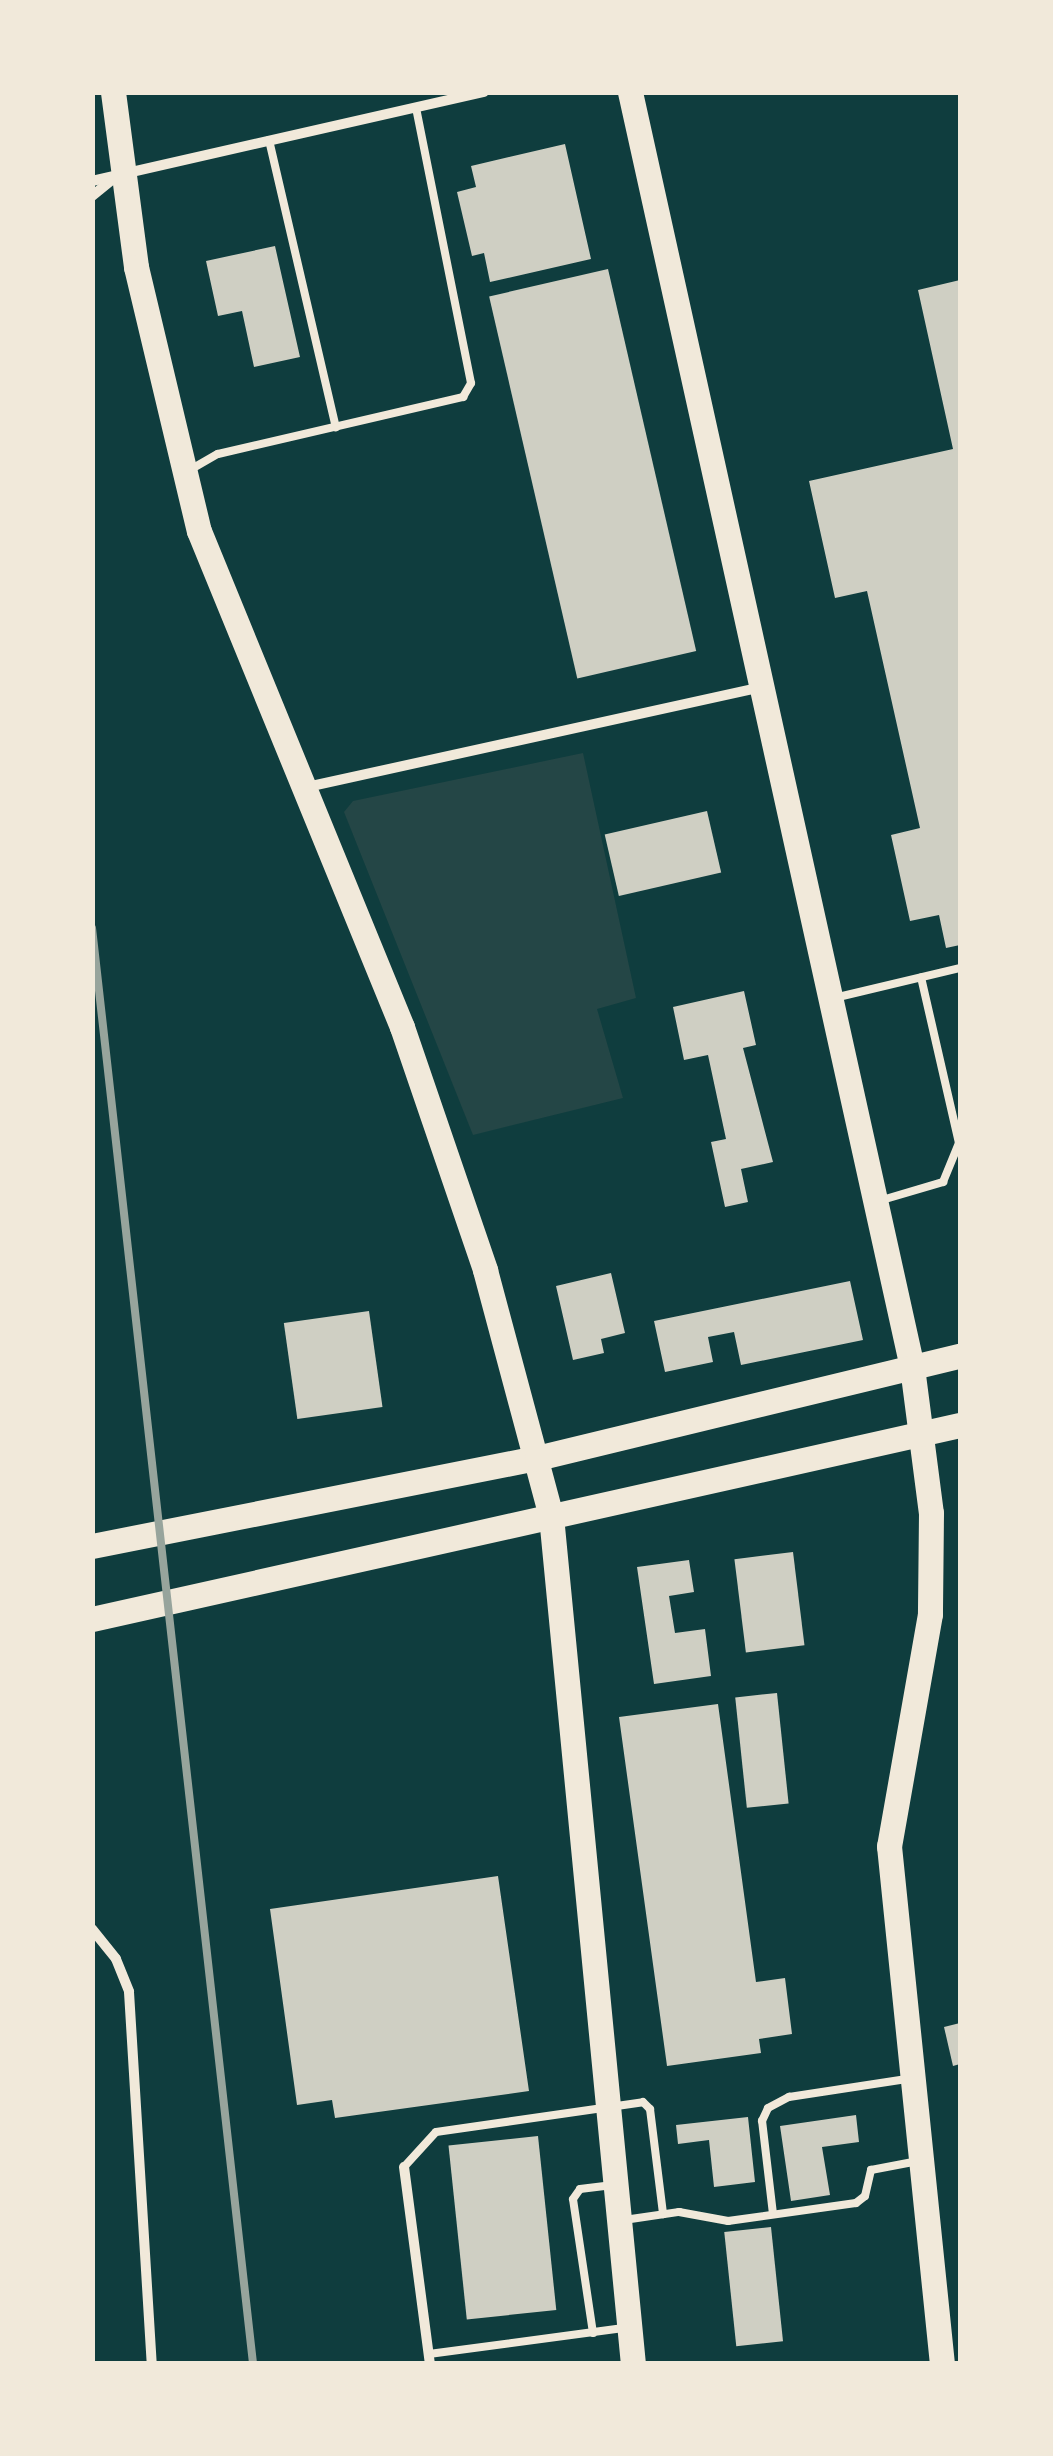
<!DOCTYPE html>
<html>
<head>
<meta charset="utf-8">
<style>
	body { margin:0 }
	#map { position:relative; width:1053px; height:2456px; overflow:hidden; background:#0f3d3e; font-family:"Crimson Pro",serif }
	div>[style] { position:absolute }
	.green>* { inset:0; background:#244646 }
	.building>* { inset:0; background:#cfcfc3; transform-origin:0 0 }
	.service>* { height:8px; margin:-4px; padding:0 4px; transform-origin:4px; border-radius:4px; background:#f1e9da }
	.minor>* { height:10px; margin:-5px; padding:0 5px; transform-origin:5px; border-radius:5px; background:#f1e9da }
	.primary>* { height:25px; margin:-12.5px; padding:0 12.5px; transform-origin:12.5px; border-radius:12.5px; background:#f1e9da }
	.rail>* { height:8px; margin:-4px; padding:0 4px; transform-origin:4px; border-radius:4px; background:#97a49c }
	span { translate:-50% -50%; white-space:nowrap; text-align:center; line-height:1.15; -webkit-text-stroke:10px #f1e9da; paint-order:stroke }
	.frame { position:absolute; inset:0; border:95px solid #f1e9da; pointer-events:none }
</style>
</head>
<body>
<div id="map">
	<div class="green">
		<div style="clip-path:polygon(583px 753px,636px 998px,597px 1009px,623px 1098px,473px 1135px,344px 812px,353px 801px)"></div>
	</div>
	<div class="building">
		<div style="clip-path:polygon(565px 144px,591px 259px,490px 282px,484px 253px,472px 256px,457px 192px,476px 187px,471px 166px)"></div>
		<div style="clip-path:polygon(275px 246px,300px 357px,254px 367px,242px 311px,218px 316px,206px 261px)"></div>
		<div style="left:608px;top:269px;width:392px;height:122px;rotate:77deg"></div>
		<div style="clip-path:polygon(960px 280px,960px 945px,946px 948px,939px 915px,910px 921px,891px 835px,920px 828px,867px 591px,835px 598px,809px 481px,953px 449px,918px 290px)"></div>
		<div style="left:707px;top:811px;width:63px;height:105px;rotate:77deg"></div>
		<div style="clip-path:polygon(744px 991px,756px 1045px,743px 1048px,773px 1162px,741px 1169px,748px 1202px,725px 1207px,711px 1142px,726px 1139px,708px 1055px,684px 1060px,673px 1007px)"></div>
		<div style="clip-path:polygon(611px 1273px,625px 1333px,601px 1339px,604px 1353px,573px 1360px,556px 1286px)"></div>
		<div style="clip-path:polygon(850px 1281px,863px 1340px,741px 1365px,734px 1332px,708px 1337px,713px 1362px,665px 1372px,654px 1321px)"></div>
		<div style="left:369px;top:1311px;width:97px;height:86px;rotate:82deg"></div>
		<div style="left:793px;top:1552px;width:94px;height:59px;rotate:83deg"></div>
		<div style="clip-path:polygon(689px 1560px,694px 1592px,669px 1596px,675px 1633px,705px 1629px,711px 1676px,654px 1684px,637px 1567px)"></div>
		<div style="left:777px;top:1693px;width:111px;height:42px;rotate:84deg"></div>
		<div style="clip-path:polygon(718px 1704px,756px 1982px,785px 1978px,792px 2034px,759px 2039px,761px 2053px,667px 2066px,619px 1717px)"></div>
		<div style="clip-path:polygon(498px 1876px,529px 2091px,335px 2118px,332px 2100px,297px 2105px,270px 1909px)"></div>
		<div style="clip-path:polygon(960px 2023px,960px 2064px,953px 2066px,944px 2027px)"></div>
		<div style="clip-path:polygon(856px 2115px,859px 2142px,822px 2147px,830px 2195px,791px 2201px,780px 2126px)"></div>
		<div style="clip-path:polygon(748px 2117px,755px 2182px,714px 2187px,709px 2140px,678px 2144px,676px 2125px)"></div>
		<div style="left:538px;top:2136px;width:175px;height:90px;rotate:84deg"></div>
		<div style="left:771px;top:2227px;width:115px;height:47px;rotate:84deg"></div>
	</div>
	<div class="service">
		<div style="left:269px;top:140px;width:295px;rotate:76.9deg"></div>
		<div style="left:188px;top:471px;width:34px;rotate:-30deg"></div>
		<div style="left:218px;top:454px;width:252px;rotate:-13.1deg"></div>
		<div style="left:463px;top:397px;width:16px;rotate:-60deg"></div>
		<div style="left:471px;top:383px;width:281px;rotate:-101.3deg"></div>
		<div style="left:834px;top:998px;width:130px;rotate:-13.4deg"></div>
		<div style="left:882px;top:1200px;width:64px;rotate:-16.4deg"></div>
		<div style="left:943px;top:1182px;width:42px;rotate:-67.7deg"></div>
		<div style="left:959px;top:1143px;width:170px;rotate:-102.9deg"></div>
		<div style="left:404px;top:2167px;width:47px;rotate:-47.6deg"></div>
		<div style="left:436px;top:2132px;width:209px;rotate:-8.2deg"></div>
		<div style="left:643px;top:2102px;width:10px;rotate:45deg"></div>
		<div style="left:650px;top:2109px;width:106px;rotate:82.9deg"></div>
		<div style="left:773px;top:2214px;width:94px;rotate:-96.7deg"></div>
		<div style="left:762px;top:2121px;width:14px;rotate:-65deg"></div>
		<div style="left:768px;top:2108px;width:24px;rotate:-28deg"></div>
		<div style="left:789px;top:2097px;width:119px;rotate:-8.7deg"></div>
		<div style="left:624px;top:2220px;width:56px;rotate:-8.3deg"></div>
		<div style="left:679px;top:2212px;width:50px;rotate:10.4deg"></div>
		<div style="left:728px;top:2221px;width:129px;rotate:-8deg"></div>
		<div style="left:856px;top:2203px;width:11px;rotate:-38deg"></div>
		<div style="left:865px;top:2196px;width:27px;rotate:-77deg"></div>
		<div style="left:871px;top:2170px;width:48px;rotate:-10.8deg"></div>
		<div style="left:593px;top:2333px;width:135px;rotate:-98.5deg"></div>
		<div style="left:573px;top:2199px;width:12px;rotate:-55deg"></div>
		<div style="left:580px;top:2189px;width:33px;rotate:-7deg"></div>
		<div style="left:429px;top:2354px;width:198px;rotate:-7.6deg"></div>
	</div>
	<div class="minor">
		<div style="left:92px;top:181px;width:402px;rotate:-12.8deg"></div>
		<div style="left:92px;top:196px;width:32px;rotate:-39deg"></div>
		<div style="left:307px;top:787px;width:463px;rotate:-12.4deg"></div>
		<div style="left:92px;top:1929px;width:38px;rotate:51deg"></div>
		<div style="left:116px;top:1959px;width:35px;rotate:68deg"></div>
		<div style="left:129px;top:1992px;width:373px;rotate:86.5deg"></div>
		<div style="left:404px;top:2167px;width:199px;rotate:82.5deg"></div>
	</div>
	<div class="primary">
		<div style="left:113px;top:92px;width:177px;rotate:82.5deg"></div>
		<div style="left:136px;top:267px;width:271px;rotate:76.6deg"></div>
		<div style="left:199px;top:531px;width:536px;rotate:67.74deg"></div>
		<div style="left:402px;top:1027px;width:257px;rotate:71.1deg"></div>
		<div style="left:485px;top:1270px;width:255px;rotate:75deg"></div>
		<div style="left:551px;top:1516px;width:852px;rotate:84.48deg"></div>
		<div style="left:630px;top:92px;width:1306px;rotate:77.53deg"></div>
		<div style="left:912px;top:1367px;width:147px;rotate:82.6deg"></div>
		<div style="left:931px;top:1513px;width:101px;rotate:90.6deg"></div>
		<div style="left:930px;top:1614px;width:236px;rotate:100deg"></div>
		<div style="left:889px;top:1846px;width:521px;rotate:84.16deg"></div>
		<div style="left:92px;top:1546px;width:454px;rotate:-11.2deg"></div>
		<div style="left:537px;top:1458px;width:435px;rotate:-13.6deg"></div>
		<div style="left:92px;top:1619px;width:889px;rotate:-12.6deg"></div>
	</div>
	<div class="rail">
		<div style="left:92px;top:928px;width:1445px;rotate:83.6deg"></div>
	</div>
	<div class="frame"></div>
</div>
</body>
</html>
